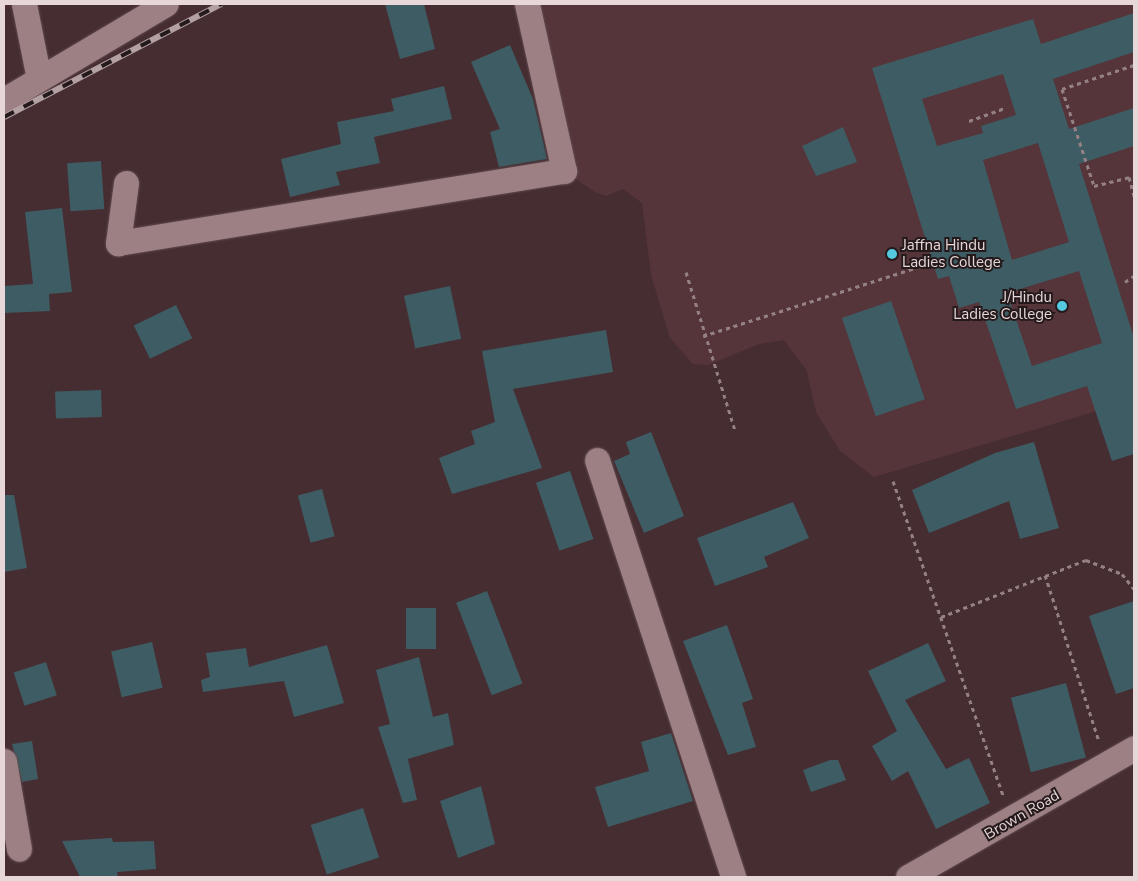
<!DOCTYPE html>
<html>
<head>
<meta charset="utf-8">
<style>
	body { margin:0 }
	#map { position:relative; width:1138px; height:881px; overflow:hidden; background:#462d31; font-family:"Nunito Sans",sans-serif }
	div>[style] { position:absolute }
	.built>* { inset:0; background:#55353a }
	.building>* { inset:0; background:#3e5c63; transform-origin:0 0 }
	.path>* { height:3px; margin-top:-1.5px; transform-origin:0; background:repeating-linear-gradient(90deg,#958083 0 4px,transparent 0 8px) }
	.roads { filter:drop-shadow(0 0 1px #604b4f) drop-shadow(0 0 1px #604b4f) }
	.minor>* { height:25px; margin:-12.5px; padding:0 12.5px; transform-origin:12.5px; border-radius:12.5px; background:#9d8084 }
	.rail>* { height:5.5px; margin-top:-2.75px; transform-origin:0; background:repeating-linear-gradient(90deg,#24191b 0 11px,#b3a0a3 0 22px); box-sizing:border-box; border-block:1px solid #b3a0a3 }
	.dots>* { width:14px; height:14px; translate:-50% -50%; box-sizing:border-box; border:2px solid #24191b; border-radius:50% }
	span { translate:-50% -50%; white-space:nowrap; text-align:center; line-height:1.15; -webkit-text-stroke:4px #24191b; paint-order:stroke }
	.poi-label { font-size:15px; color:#e7d7d9 }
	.left { translate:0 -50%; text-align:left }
	.right { translate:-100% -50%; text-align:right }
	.street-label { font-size:15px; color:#e7d7d9 }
	.frame { position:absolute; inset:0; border:5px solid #e7d7d9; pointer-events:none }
</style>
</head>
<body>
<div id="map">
	<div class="built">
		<div style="clip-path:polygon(527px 4px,1134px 4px,1134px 400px,874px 477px,840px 451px,816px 412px,807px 371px,784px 340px,759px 344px,708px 365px,693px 364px,670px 338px,651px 275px,642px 203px,623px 189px,606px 196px,595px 192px,564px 171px)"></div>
	</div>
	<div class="building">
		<div style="clip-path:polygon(385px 4px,424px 4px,435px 49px,400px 59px)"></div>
		<div style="clip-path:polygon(evenodd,1134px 13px,1134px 52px,1053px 79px,1069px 129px,1134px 108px,1134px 146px,1079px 164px,1134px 338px,1134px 454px,1112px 461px,1087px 386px,1016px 409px,979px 302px,959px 308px,949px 276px,938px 279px,872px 68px,1033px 19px,1041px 44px,1134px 13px,1003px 74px,1016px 115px,981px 126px,983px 133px,937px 146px,922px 99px,1003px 74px,1134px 13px,1038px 143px,1069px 242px,1012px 260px,983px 160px,1038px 143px,1134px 13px,1079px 271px,1102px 343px,1032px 366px,1007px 293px,1079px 271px)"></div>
		<div style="clip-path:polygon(510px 45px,533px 99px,547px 159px,499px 167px,490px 132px,500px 129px,471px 62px)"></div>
		<div style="clip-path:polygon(444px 86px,452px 119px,374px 137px,380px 163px,336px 172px,340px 185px,290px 197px,281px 159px,341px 144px,337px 122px,394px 111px,391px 99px)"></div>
		<div style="clip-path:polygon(843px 127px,857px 162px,816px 176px,802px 146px)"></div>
		<div style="left:101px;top:161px;width:48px;height:34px;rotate:86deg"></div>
		<div style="clip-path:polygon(62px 208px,72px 292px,49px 294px,50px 311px,4px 313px,4px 286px,33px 284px,25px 212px)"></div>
		<div style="left:450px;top:286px;width:54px;height:47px;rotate:78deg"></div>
		<div style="left:891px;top:301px;width:104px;height:52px;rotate:71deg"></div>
		<div style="left:176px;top:305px;width:37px;height:47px;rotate:64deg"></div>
		<div style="clip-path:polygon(606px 330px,613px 372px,513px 389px,542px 468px,452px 494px,439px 458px,475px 444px,471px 431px,495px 422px,482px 351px)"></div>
		<div style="left:101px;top:390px;width:27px;height:46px;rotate:88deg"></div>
		<div style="clip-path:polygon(651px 432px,684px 516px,644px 533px,614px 461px,630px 454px,626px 442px)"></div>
		<div style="clip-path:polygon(1034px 442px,1059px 528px,1020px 539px,1009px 501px,929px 533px,912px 490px,995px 453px)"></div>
		<div style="left:570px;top:471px;width:72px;height:36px;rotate:71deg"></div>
		<div style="left:322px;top:489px;width:49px;height:25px;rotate:75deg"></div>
		<div style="clip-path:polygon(4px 495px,14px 495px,27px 568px,4px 572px)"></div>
		<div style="clip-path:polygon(793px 502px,809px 538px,764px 557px,768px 567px,715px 586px,697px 538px)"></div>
		<div style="left:487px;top:591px;width:99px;height:33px;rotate:69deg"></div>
		<div style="clip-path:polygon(1134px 601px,1134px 688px,1116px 694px,1089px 616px)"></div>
		<div style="left:406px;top:608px;width:30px;height:41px"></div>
		<div style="clip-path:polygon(727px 625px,753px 699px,742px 703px,756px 747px,728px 755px,683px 641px)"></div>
		<div style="left:152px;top:642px;width:47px;height:42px;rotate:77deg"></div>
		<div style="clip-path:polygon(928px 643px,946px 681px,905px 700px,946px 769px,969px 758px,990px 803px,936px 829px,908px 771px,892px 781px,872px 746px,897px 731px,868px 671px)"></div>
		<div style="clip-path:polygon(327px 645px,344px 703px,294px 717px,284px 681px,203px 692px,201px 680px,210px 677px,206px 653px,246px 648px,249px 667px)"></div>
		<div style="clip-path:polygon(419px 657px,433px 717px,448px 713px,454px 745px,408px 759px,417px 800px,403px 803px,378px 727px,390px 724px,376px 670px)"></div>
		<div style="left:46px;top:662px;width:35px;height:34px;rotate:72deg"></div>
		<div style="left:1066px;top:683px;width:77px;height:57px;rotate:75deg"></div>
		<div style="clip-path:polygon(671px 733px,693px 801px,608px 827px,595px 787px,649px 771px,641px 742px)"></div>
		<div style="clip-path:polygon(32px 741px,38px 779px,22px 782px,12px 744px)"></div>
		<div style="clip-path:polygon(830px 760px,838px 760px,846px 780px,811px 792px,803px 770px)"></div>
		<div style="clip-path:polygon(481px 786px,495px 844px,458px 858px,440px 801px)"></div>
		<div style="left:363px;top:808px;width:52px;height:55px;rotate:72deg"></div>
		<div style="clip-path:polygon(112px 838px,113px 842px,154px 841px,156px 869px,117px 872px,118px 877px,80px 877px,62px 841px)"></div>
	</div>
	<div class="path">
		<div style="left:1134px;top:65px;width:76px;rotate:161.6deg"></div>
		<div style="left:1062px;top:89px;width:102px;rotate:71.7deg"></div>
		<div style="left:1094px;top:186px;width:36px;rotate:-14deg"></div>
		<div style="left:1129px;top:177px;width:20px;rotate:75deg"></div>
		<div style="left:969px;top:121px;width:38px;rotate:-20deg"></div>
		<div style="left:686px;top:272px;width:165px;rotate:72.8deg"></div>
		<div style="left:1125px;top:282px;width:11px;rotate:-34deg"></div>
		<div style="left:703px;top:336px;width:242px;rotate:-17.8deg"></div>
		<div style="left:893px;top:481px;width:333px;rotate:70.7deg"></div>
		<div style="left:1045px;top:575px;width:175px;rotate:72deg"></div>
		<div style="left:941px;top:617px;width:156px;rotate:-21.5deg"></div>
		<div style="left:1086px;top:560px;width:39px;rotate:21deg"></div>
		<div style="left:1122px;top:574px;width:19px;rotate:51deg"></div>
	</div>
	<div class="roads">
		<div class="minor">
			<div style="left:24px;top:4px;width:76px;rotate:78.7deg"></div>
			<div style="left:4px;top:100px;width:188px;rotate:-30.7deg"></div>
			<div style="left:126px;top:183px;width:61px;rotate:97.6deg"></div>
			<div style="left:118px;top:243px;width:452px;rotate:-9.2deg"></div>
			<div style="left:564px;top:171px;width:171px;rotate:-102.5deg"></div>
			<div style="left:597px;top:460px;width:439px;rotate:71.9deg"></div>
			<div style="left:4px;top:761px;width:89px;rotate:80.3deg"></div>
			<div style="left:908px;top:877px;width:260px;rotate:-29.7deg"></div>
		</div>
	</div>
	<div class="rail">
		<div style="left:4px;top:117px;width:245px;rotate:-27.5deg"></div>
	</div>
	<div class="dots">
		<div style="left:892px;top:254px;background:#56c9e1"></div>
		<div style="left:1062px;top:306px;background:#56c9e1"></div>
	</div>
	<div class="poi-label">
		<span class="left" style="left:902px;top:254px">Jaffna Hindu<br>Ladies College</span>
		<span class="right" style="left:1052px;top:306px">J/Hindu<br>Ladies College</span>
	</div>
	<div class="street-label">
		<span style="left:1022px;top:815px;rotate:-30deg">Brown Road</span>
	</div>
	<div class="frame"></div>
</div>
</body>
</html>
